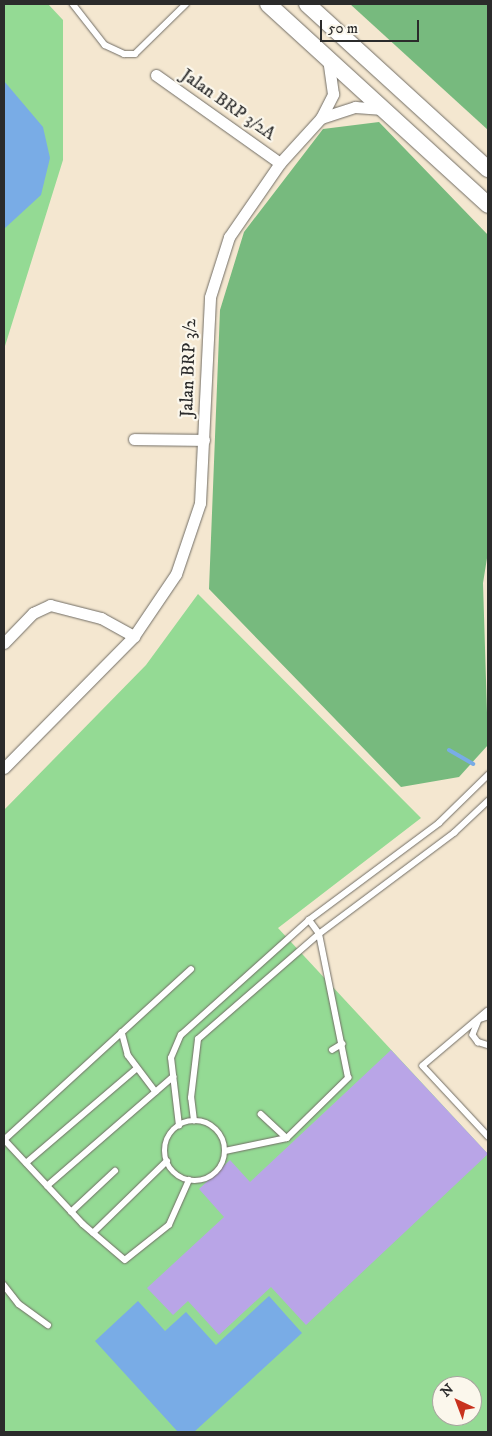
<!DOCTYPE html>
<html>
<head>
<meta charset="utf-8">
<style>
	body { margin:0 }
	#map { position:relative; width:492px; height:1436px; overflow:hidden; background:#f4e7d0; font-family:"IM FELL DW Pica",serif }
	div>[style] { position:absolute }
	.green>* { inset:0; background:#94da94 }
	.forest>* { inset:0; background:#77ba7e }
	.water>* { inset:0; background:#79ace6 }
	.stream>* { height:4px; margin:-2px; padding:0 2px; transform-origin:2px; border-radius:2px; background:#79ace6 }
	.building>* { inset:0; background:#b9a5e7 }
	.roads { filter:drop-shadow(0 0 1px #716d65) drop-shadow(0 0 1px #716d65) }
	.service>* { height:5.5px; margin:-2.75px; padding:0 2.75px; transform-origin:2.75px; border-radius:2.75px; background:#fff }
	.service>.ring { margin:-2.75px; padding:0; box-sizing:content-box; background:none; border:5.5px solid #fff; border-radius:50% }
	.minor>* { height:11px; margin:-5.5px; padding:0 5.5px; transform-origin:5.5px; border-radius:5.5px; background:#fff }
	.secondary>* { height:16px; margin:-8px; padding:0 8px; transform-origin:8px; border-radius:8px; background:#fff }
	span { translate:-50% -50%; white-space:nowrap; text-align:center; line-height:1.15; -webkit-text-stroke:4.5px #fbf7ec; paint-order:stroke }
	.street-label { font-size:18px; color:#2b2b2b }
	.frame { position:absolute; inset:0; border:5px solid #2b2b2b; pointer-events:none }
	.north { position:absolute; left:432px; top:1376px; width:50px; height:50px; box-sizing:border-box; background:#fbf7ec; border:1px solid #a8a59f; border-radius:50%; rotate:317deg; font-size:14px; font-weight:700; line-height:20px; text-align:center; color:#2b2b2b }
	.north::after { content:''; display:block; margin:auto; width:18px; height:22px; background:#c8321e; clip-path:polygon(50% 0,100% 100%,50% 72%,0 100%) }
	.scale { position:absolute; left:320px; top:20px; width:99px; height:22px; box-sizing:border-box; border:2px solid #2b2b2b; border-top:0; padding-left:6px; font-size:15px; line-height:18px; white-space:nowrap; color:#2b2b2b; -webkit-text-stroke:4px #fbf7ec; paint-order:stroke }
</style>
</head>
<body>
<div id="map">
	<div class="green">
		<div style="clip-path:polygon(4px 4px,48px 4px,63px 20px,63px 160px,5px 346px,4px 414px)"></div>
		<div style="clip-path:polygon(evenodd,198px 594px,421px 818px,278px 928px,488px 1154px,488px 1432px,4px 1432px,4px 810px,146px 665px,198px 594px,442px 1386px,472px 1386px,472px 1416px,442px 1416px,442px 1386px)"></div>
	</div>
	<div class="forest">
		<div style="clip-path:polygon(350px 4px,488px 4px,488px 130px)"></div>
		<div style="clip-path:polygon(379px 122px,488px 235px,488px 552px,483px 583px,488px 745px,459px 777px,401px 787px,209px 589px,220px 310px,244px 232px,323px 129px)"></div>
	</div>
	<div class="water">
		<div style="clip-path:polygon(4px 81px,43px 127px,50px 158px,41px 195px,4px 229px)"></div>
		<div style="clip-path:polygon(269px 1296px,302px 1333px,194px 1432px,178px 1432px,95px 1341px,138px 1301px,165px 1331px,186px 1312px,216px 1345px)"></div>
	</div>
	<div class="stream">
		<div style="left:449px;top:750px;width:28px;rotate:30deg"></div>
	</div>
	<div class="building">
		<div style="clip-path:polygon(391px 1050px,488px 1154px,306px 1325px,271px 1287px,219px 1335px,188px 1301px,173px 1315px,147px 1288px,224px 1217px,199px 1189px,230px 1160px,250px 1182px)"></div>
	</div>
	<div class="roads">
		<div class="service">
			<div style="left:73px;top:4px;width:52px;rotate:52deg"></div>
			<div style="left:105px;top:45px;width:21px;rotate:25deg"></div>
			<div style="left:124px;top:54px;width:11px"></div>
			<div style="left:135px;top:54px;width:71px;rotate:-44.4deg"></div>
			<div style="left:488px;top:1011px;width:85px;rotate:139.8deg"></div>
			<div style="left:423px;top:1066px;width:96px;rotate:47.1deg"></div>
			<div style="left:488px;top:1017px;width:9px;rotate:162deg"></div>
			<div style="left:479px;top:1020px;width:16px;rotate:112deg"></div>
			<div style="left:473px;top:1035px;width:9px;rotate:54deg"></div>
			<div style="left:478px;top:1042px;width:10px;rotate:17deg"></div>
			<div style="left:122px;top:1032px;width:24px;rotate:75deg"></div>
			<div style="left:128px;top:1055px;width:46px;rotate:52.9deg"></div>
			<div style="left:332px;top:1050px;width:12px;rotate:-31deg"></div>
			<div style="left:261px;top:1114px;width:35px;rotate:43deg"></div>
			<div class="ring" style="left:165px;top:1121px;width:54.5px;height:54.5px"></div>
			<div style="left:194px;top:1121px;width:23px;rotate:-97deg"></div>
			<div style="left:191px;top:1098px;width:59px;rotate:-83.2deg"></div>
			<div style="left:198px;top:1039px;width:160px;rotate:-41deg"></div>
			<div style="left:319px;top:934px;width:169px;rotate:-36.8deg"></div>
			<div style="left:454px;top:833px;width:47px;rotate:-43.3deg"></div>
			<div style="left:179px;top:1126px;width:68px;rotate:-96.7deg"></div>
			<div style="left:171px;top:1058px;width:25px;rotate:-67deg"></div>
			<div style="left:181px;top:1035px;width:172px;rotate:-41.9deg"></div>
			<div style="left:309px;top:920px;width:162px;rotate:-36.7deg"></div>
			<div style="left:439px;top:823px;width:69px;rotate:-44.4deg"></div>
			<div style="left:4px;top:1139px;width:116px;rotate:47.1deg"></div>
			<div style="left:83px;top:1224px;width:55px;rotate:40.6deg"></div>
			<div style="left:125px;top:1260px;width:56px;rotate:-38.5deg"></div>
			<div style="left:169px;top:1225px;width:49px;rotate:-66deg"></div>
			<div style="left:4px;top:1140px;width:253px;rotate:-42.4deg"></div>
			<div style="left:225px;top:1151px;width:63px;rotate:-11.8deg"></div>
			<div style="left:287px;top:1138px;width:86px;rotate:-44.5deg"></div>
			<div style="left:348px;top:1078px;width:147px;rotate:-101.4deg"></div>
			<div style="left:319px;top:934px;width:17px;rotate:-126deg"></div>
			<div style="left:26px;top:1163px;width:145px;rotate:-40.5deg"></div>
			<div style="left:47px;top:1186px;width:167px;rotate:-40.9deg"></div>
			<div style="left:71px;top:1212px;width:60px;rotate:-43deg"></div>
			<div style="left:93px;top:1233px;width:103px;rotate:-44.2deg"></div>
			<div style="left:4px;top:1285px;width:24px;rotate:52deg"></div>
			<div style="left:19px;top:1304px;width:36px;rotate:36deg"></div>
		</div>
		<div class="minor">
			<div style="left:156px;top:75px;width:152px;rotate:35.4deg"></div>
			<div style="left:321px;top:118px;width:36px;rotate:-18deg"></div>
			<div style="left:355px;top:107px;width:28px;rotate:4deg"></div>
			<div style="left:134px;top:439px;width:70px;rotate:0.8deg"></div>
			<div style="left:4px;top:643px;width:42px;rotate:-46deg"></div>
			<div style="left:33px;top:613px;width:19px;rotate:-25deg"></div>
			<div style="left:50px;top:605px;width:53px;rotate:14.3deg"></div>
			<div style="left:101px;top:618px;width:38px;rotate:29deg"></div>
			<div style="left:4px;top:768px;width:185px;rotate:-45.4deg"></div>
			<div style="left:134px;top:636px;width:75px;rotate:-55.9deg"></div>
			<div style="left:176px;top:574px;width:75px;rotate:-71.3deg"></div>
			<div style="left:200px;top:503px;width:206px;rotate:-87.2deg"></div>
			<div style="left:210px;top:297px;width:63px;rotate:-72.4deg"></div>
			<div style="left:229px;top:237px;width:90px;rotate:-55.4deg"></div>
			<div style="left:280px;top:163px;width:61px;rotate:-47.7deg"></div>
			<div style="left:321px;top:118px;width:27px;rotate:-63deg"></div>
			<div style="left:333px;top:94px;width:34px;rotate:-98deg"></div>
		</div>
		<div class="secondary">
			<div style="left:268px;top:4px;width:298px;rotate:42.4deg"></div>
			<div style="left:307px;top:4px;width:245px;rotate:42.4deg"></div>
		</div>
	</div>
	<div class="street-label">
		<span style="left:228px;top:105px;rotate:35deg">Jalan BRP 3/2A</span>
		<span style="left:189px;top:368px;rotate:-88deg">Jalan BRP 3/2</span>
	</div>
	<div class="frame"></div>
	<div class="north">N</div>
	<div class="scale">50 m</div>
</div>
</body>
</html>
